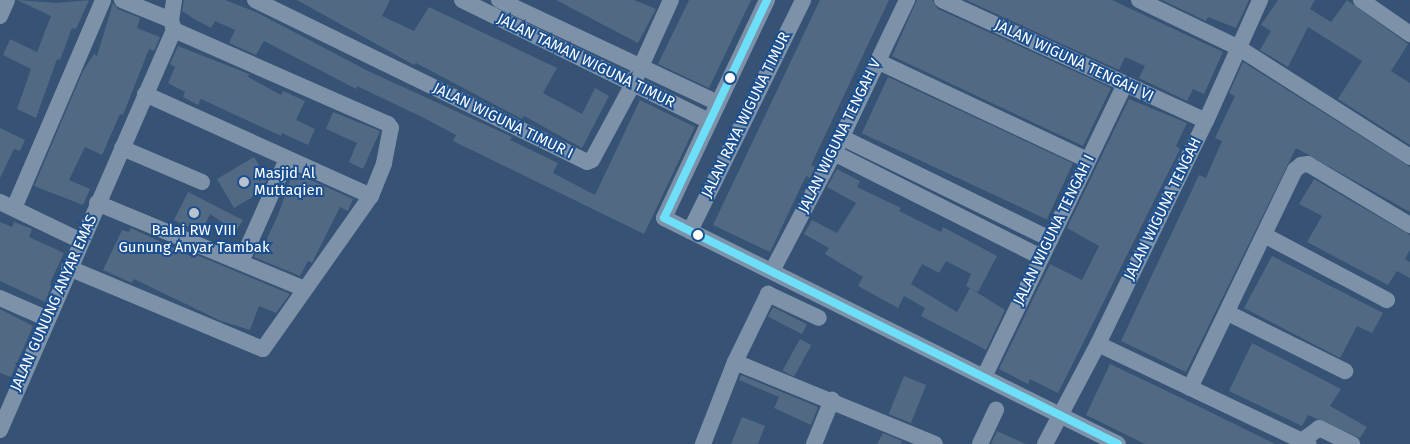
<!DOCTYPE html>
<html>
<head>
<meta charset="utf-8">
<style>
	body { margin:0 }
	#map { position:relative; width:1410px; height:444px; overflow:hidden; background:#365274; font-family:"Fira Sans",sans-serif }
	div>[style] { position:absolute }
	.building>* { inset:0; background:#526984; transform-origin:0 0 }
	.minor>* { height:16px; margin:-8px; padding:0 8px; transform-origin:8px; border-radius:8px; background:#7d92a8 }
	.bus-1>* { height:8px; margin:-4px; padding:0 4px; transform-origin:4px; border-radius:4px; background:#6ddff8 }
	.dots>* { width:14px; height:14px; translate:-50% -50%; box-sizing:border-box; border:2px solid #1b4f8f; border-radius:50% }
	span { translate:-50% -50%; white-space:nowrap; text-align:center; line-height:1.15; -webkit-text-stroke:4px #1b4f8f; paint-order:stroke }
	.street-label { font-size:15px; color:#fff }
	.poi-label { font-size:15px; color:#fff }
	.left { translate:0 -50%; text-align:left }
</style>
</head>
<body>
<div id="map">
	<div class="building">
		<div style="clip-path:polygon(17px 0,57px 3px,89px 0,76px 29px,72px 28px,60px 60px,57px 59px,36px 118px,17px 109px,31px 69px,3px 55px,10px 39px,37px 52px,51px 16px)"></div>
		<div style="clip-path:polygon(184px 0,225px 0,256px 12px,368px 71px,512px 137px,510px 140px,558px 163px,553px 173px,595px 195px,640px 100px,695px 127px,644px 234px,453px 141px,456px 135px,426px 119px,357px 86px,356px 89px,264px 41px,256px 55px,229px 43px,235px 30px,215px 21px,211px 28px,196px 20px,182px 11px)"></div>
		<div style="clip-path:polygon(297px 0,390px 0,382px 16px,414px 31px,429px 7px,557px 68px,543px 93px,582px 114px,595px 88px,609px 96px,582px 148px,524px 116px,522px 119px,435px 73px,416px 63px,414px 65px)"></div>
		<div style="clip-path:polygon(556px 0,634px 0,656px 9px,638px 43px)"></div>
		<div style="clip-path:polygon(689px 0,751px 0,709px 88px,658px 64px)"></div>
		<div style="clip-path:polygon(820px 0,889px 0,811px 165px,815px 167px,810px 178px,806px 176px,770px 252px,713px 225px)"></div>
		<div style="clip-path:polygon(917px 0,932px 0,938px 9px,1111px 88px,1083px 146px,892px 56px)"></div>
		<div style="clip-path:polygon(966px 0,1112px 0,1223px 52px,1204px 94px,1193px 89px,1187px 101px,1139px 78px,1145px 66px,1125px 57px,1119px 70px)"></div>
		<div style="clip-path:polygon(1162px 0,1249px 0,1236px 28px,1208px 17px,1206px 21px)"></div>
		<div style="clip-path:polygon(1278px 0,1315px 0,1310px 9px,1331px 22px,1347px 0,1408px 44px,1391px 71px,1410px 83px,1410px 145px,1338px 99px,1362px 61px,1308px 27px,1288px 67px,1260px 50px,1271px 31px,1261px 25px)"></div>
		<div style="clip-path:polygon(113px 3px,118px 9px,140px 18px,137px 28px,160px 37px,154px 51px,149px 49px,123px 115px,120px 114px,102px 155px,85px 147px,69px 180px,90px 189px,83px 205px,34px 186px,83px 71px,94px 54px,97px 56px)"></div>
		<div style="clip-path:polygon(178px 46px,249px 74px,248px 77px,281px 95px,283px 91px,305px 101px,296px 120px,315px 129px,308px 145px,282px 133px,281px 136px,201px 99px,198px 105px,183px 97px,185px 92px,168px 83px,175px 67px,170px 64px)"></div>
		<div style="clip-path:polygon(1243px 62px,1410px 167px,1410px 212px,1296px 148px,1186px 372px,1121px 341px,1199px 175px,1206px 178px,1222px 141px,1215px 138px,1235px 96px,1229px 93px)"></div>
		<div style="left:888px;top:77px;width:204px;height:62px;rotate:25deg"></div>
		<div style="clip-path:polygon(1129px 99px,1187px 123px,1176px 146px,1180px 149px,1058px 393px,1030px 379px,1028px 384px,999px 369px,1050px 264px,1082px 280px,1099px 246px,1067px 228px)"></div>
		<div style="clip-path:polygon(333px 112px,380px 131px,363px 169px,349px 162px,357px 143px,326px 129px)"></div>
		<div style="clip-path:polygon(0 128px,25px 140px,20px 151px,14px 149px,0 178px)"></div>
		<div style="clip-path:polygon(254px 157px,267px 179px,261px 192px,234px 208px,217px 179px)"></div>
		<div style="clip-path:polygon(837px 169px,860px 181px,857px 187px,901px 208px,899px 211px,941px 232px,943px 227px,997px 256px,978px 292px,966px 286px,971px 274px,946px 261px,939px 273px,922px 264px,911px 284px,957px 312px,970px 288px,1005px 310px,986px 350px,921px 316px,925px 308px,904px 296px,898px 308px,858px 286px,863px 277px,825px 254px,829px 248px,804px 234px,812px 220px,837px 233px,856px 203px,827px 187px)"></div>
		<div style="clip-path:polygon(293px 172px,353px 199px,348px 211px,340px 207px,312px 263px,308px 261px,300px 276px,254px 257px,260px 243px,264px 245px,278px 215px)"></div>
		<div style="clip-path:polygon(1314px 179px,1410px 235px,1410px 250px,1405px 259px,1410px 262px,1410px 278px,1397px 271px,1388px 285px,1307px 242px,1322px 216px,1299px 204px)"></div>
		<div style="clip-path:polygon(188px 192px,243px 220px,236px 231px,210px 214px,201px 233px,174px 220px)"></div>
		<div style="clip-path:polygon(0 222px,12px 227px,14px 222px,32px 229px,29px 237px,64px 253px,50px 283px,52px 284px,45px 302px,0 281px)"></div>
		<div style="clip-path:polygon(131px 228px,195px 258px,197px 255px,290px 294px,276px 313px,259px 306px,250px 330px,221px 321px,134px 279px,132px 283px,103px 270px,122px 230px,129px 232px)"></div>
		<div style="clip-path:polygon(1272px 256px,1383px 313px,1372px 333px,1357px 326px,1340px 358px,1244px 308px)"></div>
		<div style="left:773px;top:307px;width:38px;height:11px;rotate:27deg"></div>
		<div style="clip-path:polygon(0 309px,33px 326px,11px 377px,0 373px)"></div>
		<div style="left:800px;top:339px;width:13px;height:36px;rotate:29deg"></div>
		<div style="clip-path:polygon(1252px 343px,1341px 389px,1330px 406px,1367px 427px,1360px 438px,1308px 415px,1302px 426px,1229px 391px)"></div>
		<div style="clip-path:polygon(1110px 364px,1196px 405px,1275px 444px,1145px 444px,1086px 415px)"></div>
		<div style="clip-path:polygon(741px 375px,818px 407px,811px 425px,774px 408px,779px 397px,739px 380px)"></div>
		<div style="left:904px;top:376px;width:24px;height:41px;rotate:22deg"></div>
		<div style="clip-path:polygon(742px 417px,765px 426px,758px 444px,731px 444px)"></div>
		<div style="clip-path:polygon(997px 431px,1026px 444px,991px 444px)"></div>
		<div style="clip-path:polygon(883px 433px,902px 441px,901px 444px,877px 444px)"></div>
	</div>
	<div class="minor">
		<div style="left:122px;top:0;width:53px;rotate:22.2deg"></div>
		<div style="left:255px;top:0;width:369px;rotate:26deg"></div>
		<div style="left:587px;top:162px;width:5px;rotate:-22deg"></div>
		<div style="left:592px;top:160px;width:86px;rotate:-61.7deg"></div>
		<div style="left:633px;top:84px;width:92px;rotate:-65.7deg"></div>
		<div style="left:462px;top:0;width:275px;rotate:26.1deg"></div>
		<div style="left:499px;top:0;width:242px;rotate:25.2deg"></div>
		<div style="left:767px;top:0;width:241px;rotate:115.3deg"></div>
		<div style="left:664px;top:218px;width:507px;rotate:26.46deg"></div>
		<div style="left:942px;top:0;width:290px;rotate:24.6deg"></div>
		<div style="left:1139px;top:0;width:111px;rotate:25.6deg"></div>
		<div style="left:1239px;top:48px;width:203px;rotate:32.5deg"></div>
		<div style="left:1361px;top:0;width:60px;rotate:34.8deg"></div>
		<div style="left:0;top:16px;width:17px;rotate:-66deg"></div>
		<div style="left:877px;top:61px;width:232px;rotate:25.2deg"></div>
		<div style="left:145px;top:94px;width:248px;rotate:24.3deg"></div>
		<div style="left:841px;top:137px;width:233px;rotate:26deg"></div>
		<div style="left:122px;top:148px;width:87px;rotate:23deg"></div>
		<div style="left:834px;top:153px;width:232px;rotate:26.7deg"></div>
		<div style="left:0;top:202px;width:90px;rotate:25.7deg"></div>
		<div style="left:97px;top:203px;width:225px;rotate:22.5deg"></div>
		<div style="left:14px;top:208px;width:226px;rotate:-66.8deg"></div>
		<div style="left:690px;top:231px;width:257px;rotate:-63.9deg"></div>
		<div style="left:1266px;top:236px;width:137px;rotate:27.9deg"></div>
		<div style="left:241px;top:262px;width:113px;rotate:-65.9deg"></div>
		<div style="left:69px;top:268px;width:210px;rotate:22.7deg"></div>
		<div style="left:263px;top:349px;width:187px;rotate:-54.8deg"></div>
		<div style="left:371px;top:196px;width:35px;rotate:-68deg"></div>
		<div style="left:384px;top:163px;width:36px;rotate:-79deg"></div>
		<div style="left:391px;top:128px;width:5px;rotate:-127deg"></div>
		<div style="left:388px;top:124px;width:234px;rotate:-156.3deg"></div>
		<div style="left:772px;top:271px;width:133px;rotate:-62.3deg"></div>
		<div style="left:834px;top:153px;width:170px;rotate:-64.5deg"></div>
		<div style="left:0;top:298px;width:52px;rotate:23.6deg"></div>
		<div style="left:1228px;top:313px;width:131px;rotate:26.4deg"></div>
		<div style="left:1098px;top:344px;width:233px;rotate:25.4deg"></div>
		<div style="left:735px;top:362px;width:76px;rotate:-64.1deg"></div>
		<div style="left:768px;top:294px;width:56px;rotate:25.2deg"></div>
		<div style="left:984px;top:377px;width:325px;rotate:-64.3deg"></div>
		<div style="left:1190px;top:388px;width:242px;rotate:-64.3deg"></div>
		<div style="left:1295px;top:170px;width:8px;rotate:-40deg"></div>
		<div style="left:1301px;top:165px;width:7px;rotate:-8deg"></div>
		<div style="left:1308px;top:164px;width:119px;rotate:30.9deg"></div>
		<div style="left:0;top:430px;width:436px;rotate:-66.5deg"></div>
		<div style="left:174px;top:30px;width:10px;rotate:-107deg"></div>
		<div style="left:171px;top:20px;width:20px;rotate:-81deg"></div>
		<div style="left:1302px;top:441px;width:21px;rotate:-37deg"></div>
		<div style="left:1319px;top:428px;width:37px;rotate:26deg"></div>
		<div style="left:703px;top:444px;width:88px;rotate:-68.7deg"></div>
		<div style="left:735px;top:362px;width:216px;rotate:22.3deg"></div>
		<div style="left:814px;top:444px;width:48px;rotate:-67.8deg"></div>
		<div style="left:980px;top:444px;width:38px;rotate:-65deg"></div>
		<div style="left:1045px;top:444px;width:113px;rotate:-62.1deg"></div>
		<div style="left:1098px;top:344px;width:248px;rotate:-64.2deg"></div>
		<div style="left:1206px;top:121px;width:133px;rotate:-65.9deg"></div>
	</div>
	<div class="bus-1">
		<div style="left:767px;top:0;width:241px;rotate:115.3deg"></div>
		<div style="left:664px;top:218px;width:507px;rotate:26.46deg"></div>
	</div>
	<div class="dots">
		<div style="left:730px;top:78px;background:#fff"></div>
		<div style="left:244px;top:182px;background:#b9c2ce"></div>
		<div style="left:194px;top:213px;background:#b9c2ce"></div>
		<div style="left:698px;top:235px;background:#fff"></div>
	</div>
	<div class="street-label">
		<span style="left:586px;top:61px;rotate:26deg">JALAN TAMAN WIGUNA TIMUR</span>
		<span style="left:1074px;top:61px;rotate:25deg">JALAN WIGUNA TENGAH VI</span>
		<span style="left:746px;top:115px;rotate:-64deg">JALAN RAYA WIGUNA TIMUR</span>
		<span style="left:503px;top:121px;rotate:26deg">JALAN WIGUNA TIMUR I</span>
		<span style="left:840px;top:136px;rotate:-64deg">JALAN WIGUNA TENGAH V</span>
		<span style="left:1163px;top:209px;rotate:-64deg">JALAN WIGUNA TENGAH</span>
		<span style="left:1054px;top:230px;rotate:-64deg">JALAN WIGUNA TENGAH I</span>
		<span style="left:54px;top:303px;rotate:-66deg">JALAN GUNUNG ANYAR EMAS</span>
	</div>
	<div class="poi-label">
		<span class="left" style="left:254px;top:182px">Masjid Al<br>Muttaqien</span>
		<span style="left:194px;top:239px">Balai RW VIII<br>Gunung Anyar Tambak</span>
	</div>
</div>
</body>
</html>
